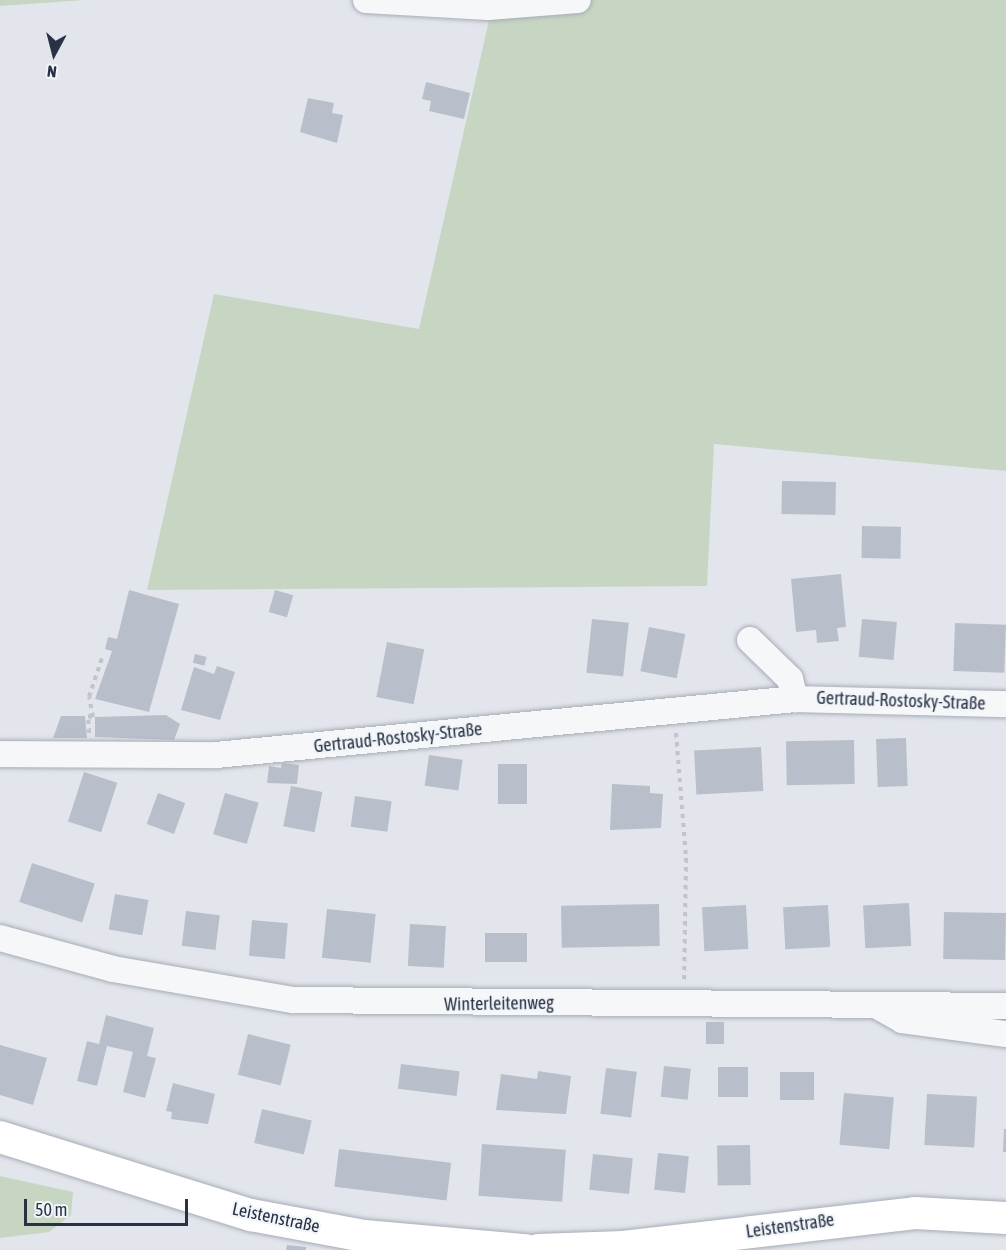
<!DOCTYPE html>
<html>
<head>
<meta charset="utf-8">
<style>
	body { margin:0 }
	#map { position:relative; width:1006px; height:1250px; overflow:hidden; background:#e2e6ec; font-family:"Asap Condensed",sans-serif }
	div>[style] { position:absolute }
	.green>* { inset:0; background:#c7d6c3 }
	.building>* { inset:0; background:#b9bfca; transform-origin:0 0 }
	.path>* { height:4px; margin-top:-2px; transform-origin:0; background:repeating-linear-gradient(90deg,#c1c4ca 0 4.5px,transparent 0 9px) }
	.roads { filter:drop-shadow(0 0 2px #a7acb7) drop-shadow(0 0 2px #a7acb7) }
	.minor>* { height:26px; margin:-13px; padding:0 13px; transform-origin:13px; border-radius:13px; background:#f6f7f9 }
	.major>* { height:32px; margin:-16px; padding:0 16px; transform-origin:16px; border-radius:16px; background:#fff }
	span { translate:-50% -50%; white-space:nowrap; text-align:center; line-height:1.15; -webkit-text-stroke:4.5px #f2f5f9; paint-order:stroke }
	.street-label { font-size:18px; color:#293245 }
	.north { position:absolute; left:24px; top:24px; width:60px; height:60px; -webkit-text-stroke:4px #f2f5f9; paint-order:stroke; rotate:187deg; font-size:16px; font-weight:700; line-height:24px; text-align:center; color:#293245 }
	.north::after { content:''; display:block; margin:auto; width:21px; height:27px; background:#293245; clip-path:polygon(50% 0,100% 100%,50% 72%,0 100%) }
	.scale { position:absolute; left:24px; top:1199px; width:164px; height:27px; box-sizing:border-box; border:3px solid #293245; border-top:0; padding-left:8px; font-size:18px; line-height:21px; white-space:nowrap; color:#293245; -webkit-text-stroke:4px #f2f5f9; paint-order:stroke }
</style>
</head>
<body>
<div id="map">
	<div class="green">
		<div style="clip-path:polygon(0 0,85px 0,0 6px)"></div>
		<div style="clip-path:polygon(362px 0,1006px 0,1006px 471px,714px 444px,707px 586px,147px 590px,214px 294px,419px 329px,492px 7px)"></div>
		<div style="clip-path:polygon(0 1176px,73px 1192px,71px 1215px,49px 1232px,0 1238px)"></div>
	</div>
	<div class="building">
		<div style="clip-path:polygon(426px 82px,470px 93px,464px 119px,429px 111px,431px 101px,422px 99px)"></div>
		<div style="clip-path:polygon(308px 98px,334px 103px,332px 113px,343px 115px,337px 143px,300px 132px)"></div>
		<div style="left:782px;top:481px;width:54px;height:33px;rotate:1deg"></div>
		<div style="left:862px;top:526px;width:39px;height:32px;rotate:1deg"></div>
		<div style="clip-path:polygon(841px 574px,846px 627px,837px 628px,839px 641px,817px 643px,816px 630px,796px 632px,791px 579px)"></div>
		<div style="clip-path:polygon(129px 590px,179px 604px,149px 712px,95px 699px,112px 651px,105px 649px,108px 637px,117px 639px)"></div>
		<div style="left:275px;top:590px;width:19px;height:23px;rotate:16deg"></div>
		<div style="left:592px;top:619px;width:37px;height:54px;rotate:6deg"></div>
		<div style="left:862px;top:619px;width:35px;height:38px;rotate:5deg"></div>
		<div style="left:955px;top:623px;width:51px;height:48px;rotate:2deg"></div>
		<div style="left:649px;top:627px;width:37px;height:45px;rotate:11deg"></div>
		<div style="left:387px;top:642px;width:38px;height:56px;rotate:11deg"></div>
		<div style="left:195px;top:654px;width:12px;height:9px;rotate:14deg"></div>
		<div style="clip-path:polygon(217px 666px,235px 672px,220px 720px,181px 710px,194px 667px,214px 674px)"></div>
		<div style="clip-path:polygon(166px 715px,180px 724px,174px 740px,95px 737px,95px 717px)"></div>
		<div style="clip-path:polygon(61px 716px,85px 716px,87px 738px,53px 738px)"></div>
		<div style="left:906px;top:738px;width:48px;height:30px;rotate:88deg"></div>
		<div style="left:854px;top:740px;width:44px;height:68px;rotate:89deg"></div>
		<div style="left:761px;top:747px;width:44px;height:67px;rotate:87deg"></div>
		<div style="left:429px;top:755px;width:34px;height:31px;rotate:8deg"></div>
		<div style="clip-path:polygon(282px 763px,299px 765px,297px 784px,267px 783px,269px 766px,281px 768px)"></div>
		<div style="left:498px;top:764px;width:29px;height:40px"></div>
		<div style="left:84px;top:772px;width:35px;height:52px;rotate:18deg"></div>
		<div style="clip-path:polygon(612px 784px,650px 786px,650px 793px,663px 794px,661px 828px,610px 830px)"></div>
		<div style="left:291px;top:786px;width:32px;height:41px;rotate:11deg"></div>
		<div style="left:158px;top:793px;width:29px;height:33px;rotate:20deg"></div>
		<div style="left:225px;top:793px;width:35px;height:43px;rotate:16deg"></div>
		<div style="left:355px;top:796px;width:37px;height:31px;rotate:8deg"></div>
		<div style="left:32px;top:863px;width:66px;height:41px;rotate:18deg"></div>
		<div style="left:115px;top:894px;width:34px;height:36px;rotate:10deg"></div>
		<div style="left:909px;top:903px;width:43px;height:46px;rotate:87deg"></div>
		<div style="left:659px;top:904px;width:42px;height:98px;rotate:89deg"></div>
		<div style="left:746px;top:905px;width:44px;height:44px;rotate:87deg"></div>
		<div style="left:828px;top:905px;width:42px;height:45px;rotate:87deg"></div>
		<div style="left:327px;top:909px;width:49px;height:49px;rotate:6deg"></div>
		<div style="left:186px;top:911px;width:34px;height:35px;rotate:7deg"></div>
		<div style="left:944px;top:912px;width:62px;height:47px;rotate:1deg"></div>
		<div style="left:252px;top:920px;width:36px;height:36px;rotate:5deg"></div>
		<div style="left:410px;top:924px;width:36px;height:42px;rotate:3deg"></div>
		<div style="left:527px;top:933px;width:29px;height:42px;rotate:90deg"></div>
		<div style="clip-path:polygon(106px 1015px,154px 1028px,147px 1056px,156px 1058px,145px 1098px,123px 1092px,133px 1052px,107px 1046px,97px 1086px,77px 1081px,87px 1041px,99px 1044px)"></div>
		<div style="left:706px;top:1022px;width:18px;height:22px"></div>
		<div style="left:248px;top:1034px;width:44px;height:42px;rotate:14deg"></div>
		<div style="clip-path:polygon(0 1045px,47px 1058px,33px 1105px,0 1095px)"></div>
		<div style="left:401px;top:1064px;width:59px;height:25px;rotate:7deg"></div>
		<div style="left:664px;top:1066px;width:27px;height:31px;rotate:6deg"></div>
		<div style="left:748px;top:1067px;width:30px;height:30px;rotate:90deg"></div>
		<div style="left:606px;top:1068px;width:31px;height:46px;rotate:7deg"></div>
		<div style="clip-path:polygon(538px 1071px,571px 1076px,566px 1114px,496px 1110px,501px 1074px,537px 1079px)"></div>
		<div style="left:780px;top:1072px;width:34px;height:28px"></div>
		<div style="clip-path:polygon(173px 1083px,215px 1094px,208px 1124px,171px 1119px,172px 1112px,166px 1111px)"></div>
		<div style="left:844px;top:1093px;width:50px;height:52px;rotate:5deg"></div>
		<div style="left:927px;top:1094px;width:50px;height:51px;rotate:3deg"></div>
		<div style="left:262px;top:1109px;width:51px;height:35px;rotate:13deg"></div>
		<div style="clip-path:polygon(1004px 1129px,1006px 1129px,1006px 1152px,1003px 1152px)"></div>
		<div style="left:482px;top:1144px;width:84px;height:52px;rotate:4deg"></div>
		<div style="left:750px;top:1145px;width:40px;height:33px;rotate:89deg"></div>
		<div style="left:339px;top:1149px;width:113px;height:38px;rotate:7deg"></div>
		<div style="left:658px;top:1153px;width:31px;height:37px;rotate:6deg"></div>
		<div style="left:593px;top:1154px;width:40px;height:36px;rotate:6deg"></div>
		<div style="clip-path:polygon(287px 1245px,306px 1247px,306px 1250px,286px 1250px)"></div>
	</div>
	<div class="path">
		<div style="left:89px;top:733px;width:17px;rotate:-93deg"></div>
		<div style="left:88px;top:716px;width:5px;rotate:11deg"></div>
		<div style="left:93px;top:717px;width:20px;rotate:-101deg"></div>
		<div style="left:89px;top:697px;width:44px;rotate:-71.6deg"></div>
		<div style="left:676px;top:733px;width:125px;rotate:85.4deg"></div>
		<div style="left:686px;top:858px;width:122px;rotate:90.9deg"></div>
	</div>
	<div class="roads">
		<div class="minor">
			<div style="left:366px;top:0;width:122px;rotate:3.3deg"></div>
			<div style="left:488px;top:7px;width:90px;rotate:-4.4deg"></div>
			<div style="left:750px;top:640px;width:56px;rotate:44.3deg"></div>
			<div style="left:790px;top:679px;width:21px;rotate:76deg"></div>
			<div style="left:0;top:754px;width:216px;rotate:0.3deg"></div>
			<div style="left:216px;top:755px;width:582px;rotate:-5.52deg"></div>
			<div style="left:795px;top:699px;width:211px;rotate:1.4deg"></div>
			<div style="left:0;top:938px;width:117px;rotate:15.3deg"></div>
			<div style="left:113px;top:969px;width:183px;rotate:9.8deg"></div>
			<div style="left:293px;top:1000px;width:713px;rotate:0.48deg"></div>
			<div style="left:879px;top:1007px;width:26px;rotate:29deg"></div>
			<div style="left:902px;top:1020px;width:105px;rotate:7.7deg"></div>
		</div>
		<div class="major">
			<div style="left:0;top:1137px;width:263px;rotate:17.3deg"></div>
			<div style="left:251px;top:1215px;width:115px;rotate:10.5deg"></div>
			<div style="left:364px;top:1236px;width:162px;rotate:5deg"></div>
			<div style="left:538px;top:1250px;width:85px;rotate:-2deg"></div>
			<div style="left:623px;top:1247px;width:294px;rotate:-6.6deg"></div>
			<div style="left:915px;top:1213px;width:91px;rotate:3.1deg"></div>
		</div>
	</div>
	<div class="street-label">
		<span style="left:901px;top:701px;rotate:2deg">Gertraud-Rostosky-Straße</span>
		<span style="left:398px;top:738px;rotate:-6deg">Gertraud-Rostosky-Straße</span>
		<span style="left:499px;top:1004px;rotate:-1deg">Winterleitenweg</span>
		<span style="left:276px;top:1218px;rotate:12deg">Leistenstraße</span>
		<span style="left:790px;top:1226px;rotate:-8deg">Leistenstraße</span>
	</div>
	<div class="north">N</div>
	<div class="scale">50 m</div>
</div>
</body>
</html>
